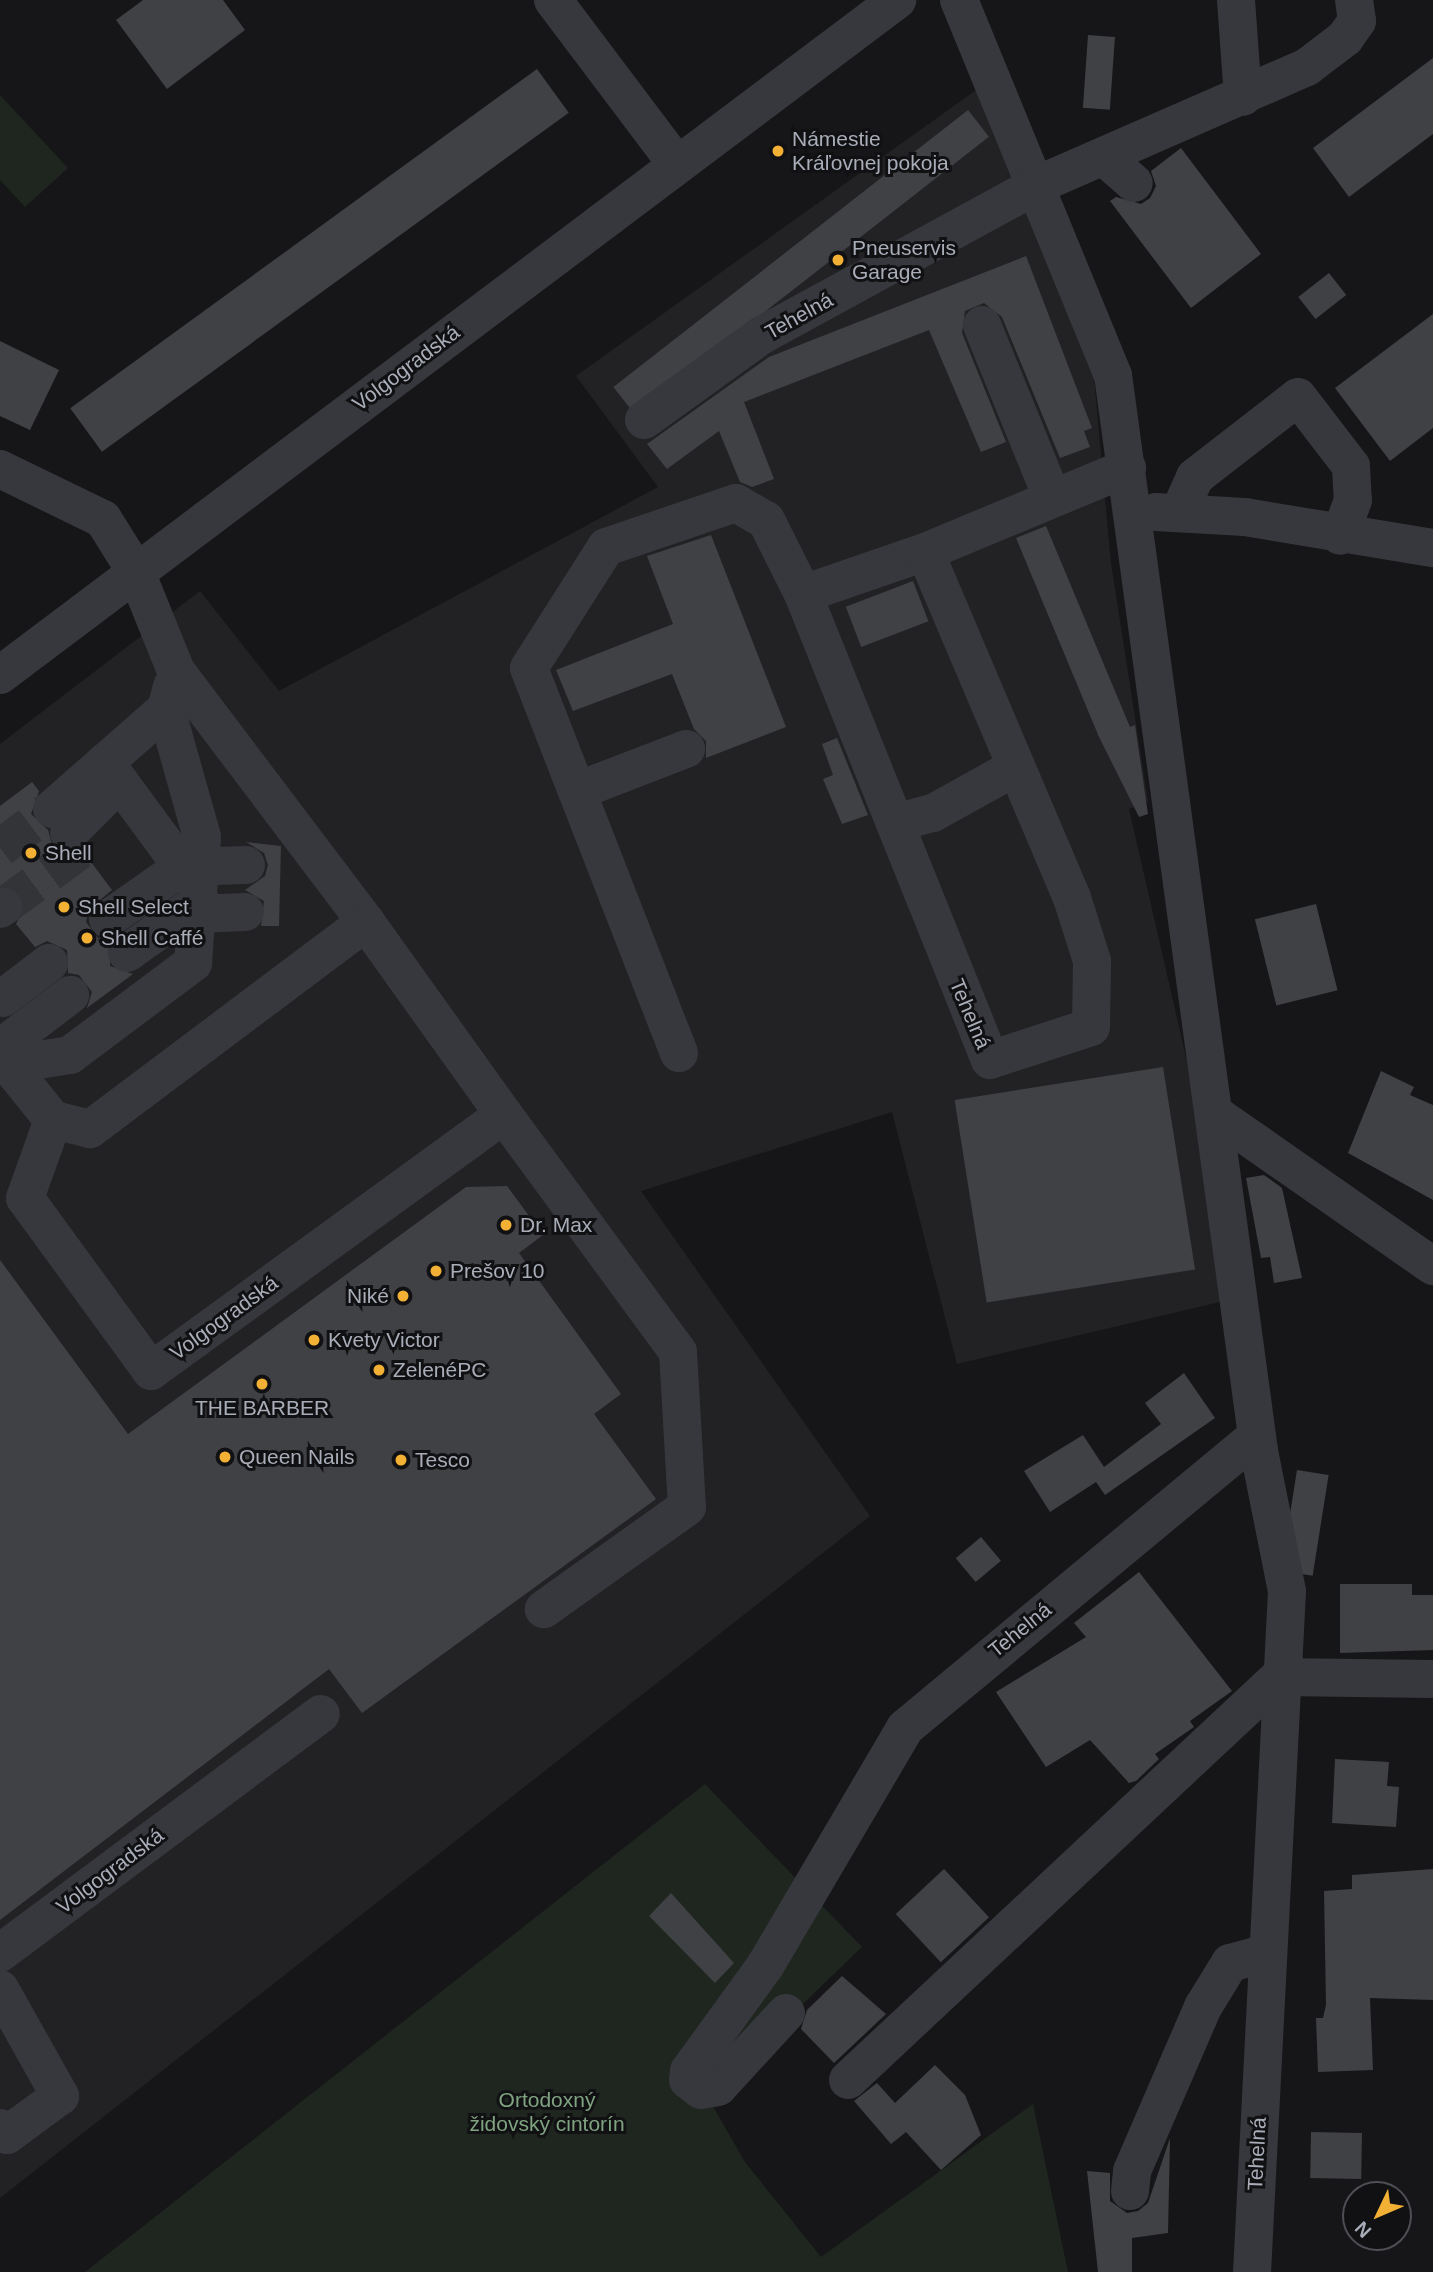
<!DOCTYPE html>
<html>
<head>
<meta charset="utf-8">
<style>
	body { margin:0 }
	#map { position:relative; width:1433px; height:2272px; overflow:hidden; background:#161618; font-family:Arial,sans-serif }
	div>[style] { position:absolute }
	.built>* { inset:0; background:#222225 }
	.green>* { inset:0; background:#1e261f }
	.building>* { inset:0; background:#404145; transform-origin:0 0 }
	.minor-tunnel>* { height:38px; margin-top:-19px; transform-origin:0; background:repeating-linear-gradient(90deg,#333438 0 38px,transparent 0 57px) }
	.minor>* { height:38px; margin:-19px; padding:0 19px; transform-origin:19px; border-radius:19px; background:#37383d }
	.dots>* { width:19px; height:19px; translate:-50% -50%; box-sizing:border-box; border:4px solid #111113; border-radius:50% }
	span { translate:-50% -50%; white-space:nowrap; text-align:center; line-height:1.15; -webkit-text-stroke:6px #111113; paint-order:stroke }
	.poi-label { font-size:21px; color:#a8adb8 }
	.left { translate:0 -50%; text-align:left }
	.right { translate:-100% -50%; text-align:right }
	.street-label { font-size:21px; color:#a8adb8 }
	.park-label { font-size:21px; color:#7fa381 }
	.north { position:absolute; left:1342px; top:2181px; width:70px; height:70px; box-sizing:border-box; background:#111113; border:2px solid #4d4f55; border-radius:50%; rotate:226deg; font-size:19px; font-weight:700; line-height:28px; text-align:center; color:#a8adb8 }
	.north::after { content:''; display:block; margin:auto; width:24px; height:32px; background:#f2b134; clip-path:polygon(50% 0,100% 100%,50% 72%,0 100%) }
</style>
</head>
<body>
<div id="map">
	<div class="built">
		<div style="clip-path:polygon(979px 88px,1093px 367px,1111px 563px,1148px 801px,1129px 809px,1241px 1297px,957px 1364px,892px 1112px,641px 1191px,870px 1516px,0 2198px,0 744px,200px 591px,279px 691px,658px 487px,576px 376px)"></div>
	</div>
	<div class="green">
		<div style="clip-path:polygon(0 95px,68px 168px,25px 207px,0 180px)"></div>
		<div style="clip-path:polygon(705px 1784px,862px 1947px,707px 2096px,745px 2162px,821px 2257px,1033px 2104px,1068px 2272px,85px 2272px)"></div>
	</div>
	<div class="building">
		<div style="clip-path:polygon(143px 0,223px 0,245px 30px,167px 89px,116px 20px)"></div>
		<div style="left:1088px;top:35px;width:27px;height:73px;rotate:4deg"></div>
		<div style="clip-path:polygon(1433px 58px,1433px 134px,1349px 197px,1313px 148px)"></div>
		<div style="left:537px;top:69px;width:54px;height:577px;rotate:54deg"></div>
		<div style="left:968px;top:110px;width:34px;height:450px;rotate:52deg"></div>
		<div style="clip-path:polygon(1181px 148px,1261px 254px,1191px 308px,1110px 201px,1116px 197px,1141px 204px,1150px 198px,1156px 186px,1151px 171px)"></div>
		<div style="clip-path:polygon(1026px 256px,1092px 428px,1084px 431px,1090px 447px,1060px 458px,1002px 317px,984px 303px,965px 311px,962px 333px,1006px 442px,981px 452px,929px 330px,744px 402px,774px 479px,752px 487px,740px 482px,719px 431px,667px 469px,647px 444px,769px 357px)"></div>
		<div style="left:1329px;top:273px;width:28px;height:39px;rotate:52deg"></div>
		<div style="clip-path:polygon(1433px 314px,1433px 428px,1390px 461px,1335px 388px)"></div>
		<div style="clip-path:polygon(0 341px,59px 370px,30px 430px,0 416px)"></div>
		<div style="clip-path:polygon(1046px 526px,1130px 727px,1135px 725px,1148px 814px,1139px 817px,1099px 737px,1016px 538px)"></div>
		<div style="clip-path:polygon(711px 535px,786px 727px,706px 758px,706px 741px,694px 729px,672px 674px,573px 711px,556px 670px,673px 624px,647px 556px)"></div>
		<div style="left:913px;top:581px;width:43px;height:72px;rotate:69deg"></div>
		<div style="clip-path:polygon(837px 738px,868px 815px,842px 824px,823px 779px,833px 775px,822px 744px)"></div>
		<div style="clip-path:polygon(32px 782px,39px 791px,31px 814px,48px 830px,53px 848px,64px 854px,82px 850px,112px 890px,89px 909px,86px 922px,98px 938px,110px 941px,110px 966px,133px 974px,87px 1008px,92px 992px,79px 975px,68px 973px,67px 950px,47px 941px,35px 947px,16px 924px,25px 906px,22px 895px,0 886px,0 806px)"></div>
		<div style="clip-path:polygon(246px 842px,281px 846px,279px 926px,261px 926px,264px 901px,245px 890px,265px 876px,268px 865px,264px 853px)"></div>
		<div style="left:1316px;top:904px;width:89px;height:63px;rotate:76deg"></div>
		<div style="left:1163px;top:1067px;width:205px;height:211px;rotate:81deg"></div>
		<div style="clip-path:polygon(1381px 1071px,1414px 1087px,1410px 1095px,1433px 1105px,1433px 1200px,1348px 1153px)"></div>
		<div style="clip-path:polygon(1264px 1175px,1282px 1188px,1302px 1278px,1274px 1283px,1270px 1257px,1261px 1258px,1246px 1178px)"></div>
		<div style="clip-path:polygon(507px 1186px,543px 1235px,519px 1253px,621px 1394px,594px 1414px,656px 1499px,362px 1713px,329px 1669px,0 1920px,0 1260px,128px 1434px,466px 1187px)"></div>
		<div style="clip-path:polygon(1184px 1373px,1215px 1418px,1105px 1495px,1096px 1482px,1050px 1512px,1024px 1471px,1083px 1435px,1104px 1467px,1161px 1424px,1145px 1403px)"></div>
		<div style="left:1297px;top:1470px;width:32px;height:102px;rotate:9deg"></div>
		<div style="left:981px;top:1537px;width:31px;height:33px;rotate:50deg"></div>
		<div style="clip-path:polygon(1139px 1572px,1232px 1691px,1190px 1721px,1194px 1727px,1155px 1754px,1159px 1759px,1136px 1781px,1129px 1783px,1090px 1740px,1046px 1767px,996px 1692px,1086px 1637px,1074px 1623px)"></div>
		<div style="clip-path:polygon(1340px 1584px,1412px 1584px,1412px 1595px,1433px 1595px,1433px 1650px,1340px 1653px)"></div>
		<div style="clip-path:polygon(1335px 1759px,1389px 1762px,1387px 1786px,1399px 1787px,1396px 1827px,1332px 1823px)"></div>
		<div style="left:944px;top:1869px;width:66px;height:66px;rotate:47deg"></div>
		<div style="clip-path:polygon(1433px 1869px,1433px 2000px,1370px 1998px,1373px 2070px,1318px 2072px,1316px 2018px,1323px 2018px,1326px 2005px,1324px 1891px,1352px 1889px,1352px 1875px)"></div>
		<div style="clip-path:polygon(671px 1893px,734px 1963px,715px 1983px,649px 1916px)"></div>
		<div style="clip-path:polygon(842px 1976px,886px 2014px,834px 2063px,801px 2029px,807px 2010px)"></div>
		<div style="clip-path:polygon(935px 2065px,965px 2095px,981px 2135px,941px 2170px,906px 2132px,891px 2144px,854px 2101px,877px 2083px,895px 2103px)"></div>
		<div style="left:1311px;top:2132px;width:51px;height:46px;rotate:1deg"></div>
		<div style="clip-path:polygon(1170px 2138px,1168px 2233px,1132px 2238px,1132px 2272px,1098px 2272px,1087px 2171px,1110px 2173px,1110px 2201px,1127px 2213px,1138px 2211px,1148px 2203px)"></div>
	</div>
	<div class="minor-tunnel">
		<div style="left:0;top:848px;width:65px;rotate:-36.9deg"></div>
		<div style="left:3px;top:907px;width:98px;rotate:-36.3deg"></div>
	</div>
	<div class="minor">
		<div style="left:553px;top:0;width:203px;rotate:53deg"></div>
		<div style="left:959px;top:0;width:405px;rotate:67.7deg"></div>
		<div style="left:1113px;top:375px;width:1086px;rotate:82.27deg"></div>
		<div style="left:1259px;top:1451px;width:143px;rotate:78.7deg"></div>
		<div style="left:1287px;top:1591px;width:682px;rotate:92.94deg"></div>
		<div style="left:1236px;top:0;width:97px;rotate:85.9deg"></div>
		<div style="left:1105px;top:158px;width:38px;rotate:41deg"></div>
		<div style="left:982px;top:325px;width:186px;rotate:67.9deg"></div>
		<div style="left:644px;top:420px;width:145px;rotate:-35.8deg"></div>
		<div style="left:762px;top:335px;width:313px;rotate:-28.6deg"></div>
		<div style="left:1037px;top:185px;width:295px;rotate:-23.6deg"></div>
		<div style="left:1307px;top:67px;width:48px;rotate:-37.3deg"></div>
		<div style="left:1345px;top:38px;width:21px;rotate:-55deg"></div>
		<div style="left:1357px;top:21px;width:21px;rotate:-98deg"></div>
		<div style="left:0;top:469px;width:114px;rotate:25.9deg"></div>
		<div style="left:103px;top:519px;width:62px;rotate:58.1deg"></div>
		<div style="left:136px;top:572px;width:107px;rotate:68deg"></div>
		<div style="left:176px;top:671px;width:315px;rotate:52.9deg"></div>
		<div style="left:366px;top:922px;width:345px;rotate:143.1deg"></div>
		<div style="left:90px;top:1129px;width:38px;rotate:-166deg"></div>
		<div style="left:53px;top:1120px;width:85px;rotate:-128.8deg"></div>
		<div style="left:1156px;top:512px;width:89px;rotate:3.2deg"></div>
		<div style="left:1245px;top:517px;width:191px;rotate:9.4deg"></div>
		<div style="left:1179px;top:513px;width:39px;rotate:-66deg"></div>
		<div style="left:1195px;top:477px;width:130px;rotate:-37.8deg"></div>
		<div style="left:1298px;top:397px;width:87px;rotate:52.5deg"></div>
		<div style="left:1351px;top:466px;width:34px;rotate:87deg"></div>
		<div style="left:1353px;top:500px;width:38px;rotate:110deg"></div>
		<div style="left:925px;top:552px;width:129px;rotate:161deg"></div>
		<div style="left:803px;top:594px;width:502px;rotate:68.14deg"></div>
		<div style="left:990px;top:1060px;width:106px;rotate:-18.1deg"></div>
		<div style="left:1091px;top:1027px;width:66px;rotate:-89.1deg"></div>
		<div style="left:1092px;top:961px;width:66px;rotate:-107.6deg"></div>
		<div style="left:1072px;top:898px;width:376px;rotate:-113deg"></div>
		<div style="left:925px;top:552px;width:219px;rotate:-22.6deg"></div>
		<div style="left:0;top:675px;width:1123px;rotate:-36.96deg"></div>
		<div style="left:105px;top:762px;width:130px;rotate:53.7deg"></div>
		<div style="left:577px;top:791px;width:117px;rotate:-21.1deg"></div>
		<div style="left:52px;top:809px;width:152px;rotate:-41.3deg"></div>
		<div style="left:166px;top:709px;width:24px;rotate:-75deg"></div>
		<div style="left:895px;top:823px;width:39px;rotate:-15deg"></div>
		<div style="left:933px;top:813px;width:95px;rotate:-29deg"></div>
		<div style="left:69px;top:833px;width:72px;rotate:-45deg"></div>
		<div style="left:0;top:909px;width:4px;rotate:-34deg"></div>
		<div style="left:198px;top:914px;width:47px;rotate:-2.4deg"></div>
		<div style="left:108px;top:919px;width:90px;rotate:-35.1deg"></div>
		<div style="left:182px;top:867px;width:64px;rotate:-1.8deg"></div>
		<div style="left:127px;top:953px;width:90px;rotate:-35.5deg"></div>
		<div style="left:3px;top:998px;width:58px;rotate:-37.3deg"></div>
		<div style="left:0;top:1048px;width:88px;rotate:-37.1deg"></div>
		<div style="left:679px;top:1053px;width:413px;rotate:-111.3deg"></div>
		<div style="left:529px;top:668px;width:143px;rotate:-57.5deg"></div>
		<div style="left:606px;top:547px;width:137px;rotate:-18.7deg"></div>
		<div style="left:736px;top:503px;width:34px;rotate:30deg"></div>
		<div style="left:766px;top:520px;width:83px;rotate:63.4deg"></div>
		<div style="left:0;top:1066px;width:71px;rotate:-8.9deg"></div>
		<div style="left:70px;top:1055px;width:154px;rotate:-36.8deg"></div>
		<div style="left:193px;top:963px;width:126px;rotate:-85.9deg"></div>
		<div style="left:202px;top:837px;width:133px;rotate:-105.7deg"></div>
		<div style="left:1215px;top:1114px;width:266px;rotate:34.9deg"></div>
		<div style="left:504px;top:1115px;width:294px;rotate:53.7deg"></div>
		<div style="left:678px;top:1352px;width:155px;rotate:86.7deg"></div>
		<div style="left:687px;top:1507px;width:176px;rotate:144.5deg"></div>
		<div style="left:53px;top:1120px;width:83px;rotate:109.7deg"></div>
		<div style="left:25px;top:1198px;width:214px;rotate:53.9deg"></div>
		<div style="left:151px;top:1371px;width:436px;rotate:-36deg"></div>
		<div style="left:504px;top:1115px;width:237px;rotate:-125.6deg"></div>
		<div style="left:0;top:1953px;width:400px;rotate:-36.7deg"></div>
		<div style="left:0;top:1989px;width:123px;rotate:60.7deg"></div>
		<div style="left:60px;top:2096px;width:66px;rotate:143.7deg"></div>
		<div style="left:7px;top:2135px;width:10px;rotate:-135deg"></div>
		<div style="left:786px;top:2013px;width:100px;rotate:132.6deg"></div>
		<div style="left:718px;top:2087px;width:17px;rotate:170deg"></div>
		<div style="left:701px;top:2090px;width:16px;rotate:-142deg"></div>
		<div style="left:688px;top:2080px;width:9px;rotate:-84deg"></div>
		<div style="left:689px;top:2071px;width:130px;rotate:-54.1deg"></div>
		<div style="left:765px;top:1966px;width:276px;rotate:-59.5deg"></div>
		<div style="left:905px;top:1728px;width:457px;rotate:-39.7deg"></div>
		<div style="left:848px;top:2080px;width:590px;rotate:-43.08deg"></div>
		<div style="left:1279px;top:1677px;width:154px;rotate:0.7deg"></div>
		<div style="left:1130px;top:2191px;width:20px;rotate:-84deg"></div>
		<div style="left:1132px;top:2171px;width:179px;rotate:-66.6deg"></div>
		<div style="left:1203px;top:2007px;width:52px;rotate:-58.5deg"></div>
		<div style="left:1230px;top:1963px;width:38px;rotate:-15deg"></div>
	</div>
	<div class="dots">
		<div style="left:778px;top:151px;background:#f2b134"></div>
		<div style="left:838px;top:260px;background:#f2b134"></div>
		<div style="left:31px;top:853px;background:#f2b134"></div>
		<div style="left:64px;top:907px;background:#f2b134"></div>
		<div style="left:87px;top:938px;background:#f2b134"></div>
		<div style="left:506px;top:1225px;background:#f2b134"></div>
		<div style="left:436px;top:1271px;background:#f2b134"></div>
		<div style="left:403px;top:1296px;background:#f2b134"></div>
		<div style="left:314px;top:1340px;background:#f2b134"></div>
		<div style="left:379px;top:1370px;background:#f2b134"></div>
		<div style="left:262px;top:1384px;background:#f2b134"></div>
		<div style="left:225px;top:1457px;background:#f2b134"></div>
		<div style="left:401px;top:1460px;background:#f2b134"></div>
	</div>
	<div class="poi-label">
		<span class="left" style="left:792px;top:151px">Námestie<br>Kráľovnej pokoja</span>
		<span class="left" style="left:852px;top:260px">Pneuservis<br>Garage</span>
		<span class="left" style="left:45px;top:853px">Shell</span>
		<span class="left" style="left:78px;top:907px">Shell Select</span>
		<span class="left" style="left:101px;top:938px">Shell Caffé</span>
		<span class="left" style="left:520px;top:1225px">Dr. Max</span>
		<span class="left" style="left:450px;top:1271px">Prešov 10</span>
		<span class="right" style="left:389px;top:1296px">Niké</span>
		<span class="left" style="left:328px;top:1340px">Kvety Victor</span>
		<span class="left" style="left:393px;top:1370px">ZelenéPC</span>
		<span style="left:262px;top:1408px">THE BARBER</span>
		<span class="left" style="left:239px;top:1457px">Queen Nails</span>
		<span class="left" style="left:415px;top:1460px">Tesco</span>
	</div>
	<div class="street-label">
		<span style="left:799px;top:316px;rotate:-29deg">Tehelná</span>
		<span style="left:406px;top:368px;rotate:-37deg">Volgogradská</span>
		<span style="left:970px;top:1014px;rotate:67deg">Tehelná</span>
		<span style="left:224px;top:1318px;rotate:-36deg">Volgogradská</span>
		<span style="left:1020px;top:1630px;rotate:-39deg">Tehelná</span>
		<span style="left:110px;top:1871px;rotate:-37deg">Volgogradská</span>
		<span style="left:1257px;top:2154px;rotate:-87deg">Tehelná</span>
	</div>
	<div class="park-label">
		<span style="left:547px;top:2112px">Ortodoxný<br>židovský cintorín</span>
	</div>
	<div class="north">N</div>
</div>
</body>
</html>
